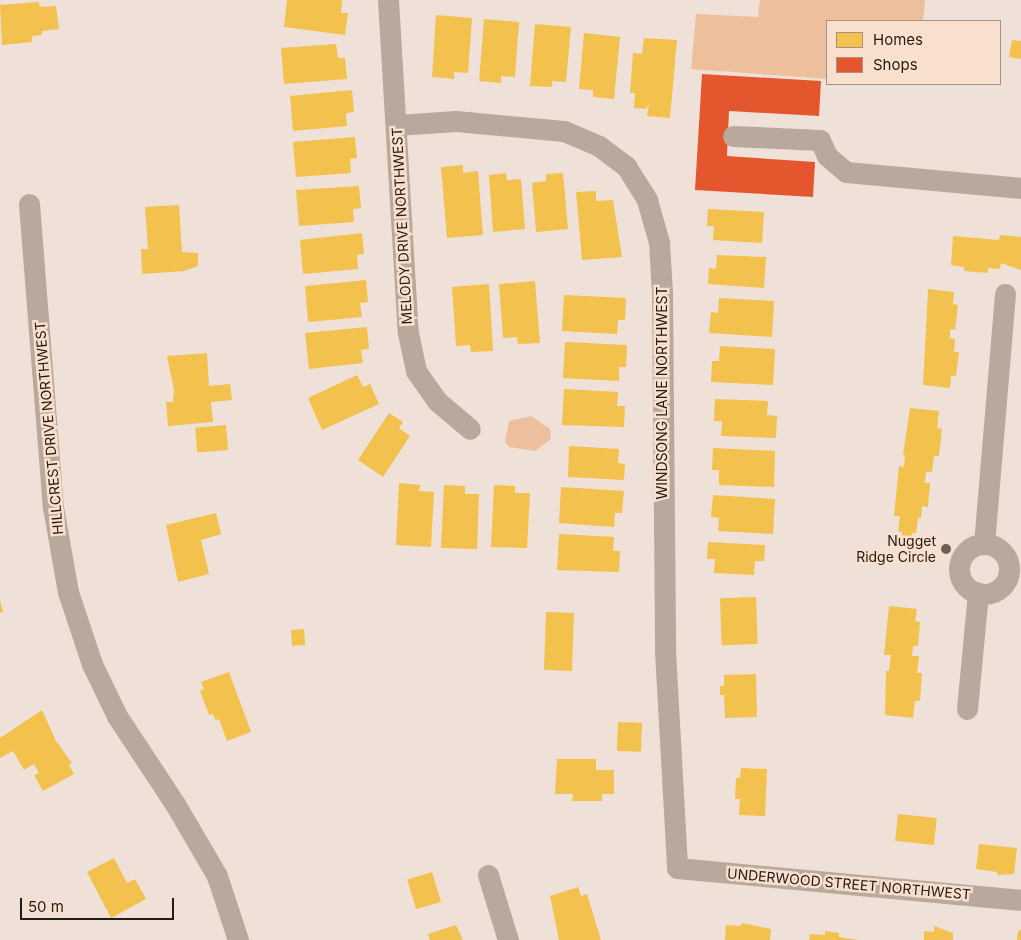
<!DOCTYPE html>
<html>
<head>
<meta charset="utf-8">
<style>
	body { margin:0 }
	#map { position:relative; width:1021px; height:940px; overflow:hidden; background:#efe1d8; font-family:Inter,sans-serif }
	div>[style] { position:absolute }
	.green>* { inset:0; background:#edbf9d }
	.homes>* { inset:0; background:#f2c14e; transform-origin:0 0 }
	.shops>* { inset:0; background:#e4572e }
	.minor>* { height:21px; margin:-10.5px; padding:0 10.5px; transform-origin:10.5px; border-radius:10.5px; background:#b9a89c }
	.minor>.ring { margin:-10.5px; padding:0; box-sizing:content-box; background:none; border:21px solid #b9a89c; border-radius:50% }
	.dots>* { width:14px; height:14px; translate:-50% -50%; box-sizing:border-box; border:2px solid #f9e0ce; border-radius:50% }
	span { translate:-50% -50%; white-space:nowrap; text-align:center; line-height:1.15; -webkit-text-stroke:5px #f9e0ce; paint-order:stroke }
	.street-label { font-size:14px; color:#241b15 }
	.poi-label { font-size:14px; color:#241b15 }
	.right { translate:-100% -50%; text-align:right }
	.legend { position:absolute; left:826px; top:20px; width:175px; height:65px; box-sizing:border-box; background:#f9e0ce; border:1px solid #a49184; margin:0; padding:6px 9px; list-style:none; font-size:15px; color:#241b15 }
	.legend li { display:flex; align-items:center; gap:10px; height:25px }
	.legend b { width:25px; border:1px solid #a49184 }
	.scale { position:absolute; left:20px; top:898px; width:154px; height:22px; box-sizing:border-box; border:2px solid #241b15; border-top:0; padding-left:6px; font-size:15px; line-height:18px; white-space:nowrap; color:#241b15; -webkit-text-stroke:4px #f9e0ce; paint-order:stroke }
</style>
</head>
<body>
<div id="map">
	<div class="green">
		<div style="clip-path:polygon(760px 0,925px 0,923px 21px,827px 21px,827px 79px,691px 69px,696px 14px,758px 17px)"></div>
		<div style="clip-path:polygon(531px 416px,550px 429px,551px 439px,535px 451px,509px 447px,505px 442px,509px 421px)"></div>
	</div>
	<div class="homes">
		<div style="clip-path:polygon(287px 0,342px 0,341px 13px,348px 13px,345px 35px,284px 27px)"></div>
		<div style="clip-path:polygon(39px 2px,40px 7px,56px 6px,59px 29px,42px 31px,42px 35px,32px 36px,32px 42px,2px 45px,0 5px)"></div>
		<div style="clip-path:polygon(436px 15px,472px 18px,468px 73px,454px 72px,454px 79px,432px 77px)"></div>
		<div style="clip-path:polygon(484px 19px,519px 22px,515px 77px,501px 76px,501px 83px,479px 81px)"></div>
		<div style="clip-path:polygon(535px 24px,571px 27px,566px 82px,552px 81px,552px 87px,530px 86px)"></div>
		<div style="clip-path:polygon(584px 33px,620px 37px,614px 99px,593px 97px,593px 90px,579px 89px)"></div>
		<div style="clip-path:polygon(644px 38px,677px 40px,670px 118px,647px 116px,649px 104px,646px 109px,634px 108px,635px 93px,630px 93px,633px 53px,642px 54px)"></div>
		<div style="clip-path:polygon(1012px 40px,1021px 41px,1021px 59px,1009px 57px)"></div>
		<div style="clip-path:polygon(336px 44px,338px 58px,345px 58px,347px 79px,284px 84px,281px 48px)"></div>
		<div style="clip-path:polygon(352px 90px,354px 112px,346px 113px,347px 126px,293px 131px,290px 96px)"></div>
		<div style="clip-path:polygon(355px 137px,357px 158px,350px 159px,351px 173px,296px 177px,293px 142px)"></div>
		<div style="clip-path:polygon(463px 165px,463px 173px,478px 171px,483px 235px,447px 238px,441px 167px)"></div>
		<div style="clip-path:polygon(506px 173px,507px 180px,521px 179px,525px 229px,493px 232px,489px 175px)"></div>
		<div style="clip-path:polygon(563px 173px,568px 229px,536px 232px,532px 183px,546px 181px,546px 174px)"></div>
		<div style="clip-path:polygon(359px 186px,361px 208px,353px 209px,354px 222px,299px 226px,296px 190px)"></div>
		<div style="clip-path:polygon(596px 191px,596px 201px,613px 200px,622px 257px,582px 260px,576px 192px)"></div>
		<div style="clip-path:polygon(179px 205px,182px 252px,198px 253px,198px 266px,184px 271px,142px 274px,141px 249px,148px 249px,145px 207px)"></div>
		<div style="clip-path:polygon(708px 209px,764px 212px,762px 243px,713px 240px,714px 226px,707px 226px)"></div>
		<div style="clip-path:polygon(362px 233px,364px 254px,357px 255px,358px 269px,303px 274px,300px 240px)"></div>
		<div style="clip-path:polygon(1000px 235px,1021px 237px,1021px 270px,1001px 263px,1000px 269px,988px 268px,988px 273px,964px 271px,964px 267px,951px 265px,953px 236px,999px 240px)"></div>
		<div style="clip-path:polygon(717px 255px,766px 257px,764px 288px,708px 284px,709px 268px,716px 269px)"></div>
		<div style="clip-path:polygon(366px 280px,368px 302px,360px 303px,362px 317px,308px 322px,305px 286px)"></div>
		<div style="clip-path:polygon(535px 281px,540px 343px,518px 344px,517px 337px,503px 338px,499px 284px)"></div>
		<div style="clip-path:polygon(489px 284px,493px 351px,471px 352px,470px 345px,456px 346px,452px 287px)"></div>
		<div style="clip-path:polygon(928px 289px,954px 292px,953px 304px,958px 305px,955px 330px,950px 329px,950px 338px,955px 339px,954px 352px,959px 352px,956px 376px,951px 376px,950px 388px,923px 385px)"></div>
		<div style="clip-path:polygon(564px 295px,626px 298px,625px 320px,618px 320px,617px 334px,562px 331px)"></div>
		<div style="clip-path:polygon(719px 298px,774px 301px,772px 337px,709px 333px,711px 312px,718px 313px)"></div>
		<div style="clip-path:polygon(367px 327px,369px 349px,361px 350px,363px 363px,309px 369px,305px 333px)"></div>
		<div style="clip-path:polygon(565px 342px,627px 345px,626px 367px,619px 367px,619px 381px,563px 378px)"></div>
		<div style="clip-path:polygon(720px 346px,775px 349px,773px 385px,711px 382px,712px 361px,719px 361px)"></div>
		<div style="clip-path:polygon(207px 353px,209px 386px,230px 384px,232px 400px,211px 402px,213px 422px,168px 426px,166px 402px,173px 402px,174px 390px,167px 356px)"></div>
		<div style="clip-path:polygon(357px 375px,363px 387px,370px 384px,379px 404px,322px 430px,308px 398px)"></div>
		<div style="clip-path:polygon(564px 389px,618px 392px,617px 406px,625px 406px,624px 427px,562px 425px)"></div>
		<div style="clip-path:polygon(715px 399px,768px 401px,767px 415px,777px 416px,776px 438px,721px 436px,722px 421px,714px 421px)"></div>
		<div style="clip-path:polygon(910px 408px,939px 411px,937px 428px,942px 429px,939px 456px,934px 456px,932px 472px,926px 472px,925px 483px,930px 483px,928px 507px,922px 506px,921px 518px,918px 518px,916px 533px,912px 533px,912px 537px,902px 536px,902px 532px,898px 531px,900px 516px,894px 516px,899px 466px,904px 467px,905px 455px,903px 455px)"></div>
		<div style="clip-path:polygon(389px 413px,403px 422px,399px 428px,410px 436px,383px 477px,358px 460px)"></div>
		<div style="left:226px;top:425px;width:25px;height:31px;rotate:85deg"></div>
		<div style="clip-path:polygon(569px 446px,619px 449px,618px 463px,625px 464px,624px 480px,568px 477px)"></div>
		<div style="clip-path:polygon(713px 448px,775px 451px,774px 487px,719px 485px,719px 470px,712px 470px)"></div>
		<div style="clip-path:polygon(399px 483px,420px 485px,419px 491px,434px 492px,431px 547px,396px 545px)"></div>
		<div style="clip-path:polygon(444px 485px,465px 486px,465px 494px,479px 494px,477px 549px,441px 548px)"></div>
		<div style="clip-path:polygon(494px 485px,515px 486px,515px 493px,530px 493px,527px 548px,491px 547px)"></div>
		<div style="clip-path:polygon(561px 487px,624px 491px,622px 513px,615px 513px,614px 527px,559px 523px)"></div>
		<div style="clip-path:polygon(713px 495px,775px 499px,773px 534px,718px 531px,719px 518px,711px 517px)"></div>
		<div style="clip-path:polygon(216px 513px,221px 534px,201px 540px,209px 574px,178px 582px,166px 525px)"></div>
		<div style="clip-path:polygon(559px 534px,614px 537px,613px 551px,620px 551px,619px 572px,557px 570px)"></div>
		<div style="clip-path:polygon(708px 542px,765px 545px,764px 561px,755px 561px,754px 575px,714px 573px,715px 559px,707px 559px)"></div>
		<div style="left:756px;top:597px;width:47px;height:36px;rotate:88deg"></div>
		<div style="clip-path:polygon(0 600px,3px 612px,0 613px)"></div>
		<div style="clip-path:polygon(889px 606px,917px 609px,915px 621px,920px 622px,918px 646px,913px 646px,912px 656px,919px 656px,917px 673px,922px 673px,920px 701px,915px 701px,913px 718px,885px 715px,886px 671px,889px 671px,891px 655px,884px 655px)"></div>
		<div style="left:546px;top:612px;width:28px;height:58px;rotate:2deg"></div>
		<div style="left:304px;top:629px;width:16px;height:13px;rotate:86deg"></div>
		<div style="clip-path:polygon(229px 672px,251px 732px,227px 741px,219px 719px,216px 721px,213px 714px,209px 715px,200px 691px,204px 689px,201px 682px)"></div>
		<div style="clip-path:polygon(756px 674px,757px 717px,725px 718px,724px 695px,720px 695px,720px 686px,724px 686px,724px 675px)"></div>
		<div style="clip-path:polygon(42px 710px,56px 741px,72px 763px,69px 765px,74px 774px,43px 791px,34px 775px,39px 773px,34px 764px,24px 770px,13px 751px,0 758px,0 738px)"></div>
		<div style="left:618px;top:722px;width:24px;height:29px;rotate:2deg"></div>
		<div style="clip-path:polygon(557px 759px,596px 759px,596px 770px,614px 770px,614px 794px,602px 794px,602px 801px,572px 801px,573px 794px,555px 794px)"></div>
		<div style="clip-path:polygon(741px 768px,767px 769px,765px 816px,739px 815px,740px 799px,735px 799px,736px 778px,740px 778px)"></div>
		<div style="left:898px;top:814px;width:39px;height:27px;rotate:6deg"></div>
		<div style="clip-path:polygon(979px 844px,1017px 848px,1014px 874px,997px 875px,997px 872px,976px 869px)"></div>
		<div style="clip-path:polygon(114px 858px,127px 883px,135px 879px,146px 899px,111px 918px,87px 872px)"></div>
		<div style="left:432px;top:872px;width:31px;height:26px;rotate:73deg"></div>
		<div style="clip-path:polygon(578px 887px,581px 896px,587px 894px,601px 940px,559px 940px,550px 896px)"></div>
		<div style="clip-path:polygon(741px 923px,771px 929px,770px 940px,725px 940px,726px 925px,741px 926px)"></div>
		<div style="clip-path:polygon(456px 925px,463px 940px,430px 940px,428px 934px)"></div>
		<div style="clip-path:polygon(934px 926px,953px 933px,953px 940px,924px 940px,924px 931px,934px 932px)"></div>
		<div style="clip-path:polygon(1021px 929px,1021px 940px,1017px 940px,1018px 932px)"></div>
		<div style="clip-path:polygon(825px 931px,839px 933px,839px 937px,858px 940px,809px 940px,810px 934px,825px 935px)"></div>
	</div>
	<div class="shops">
		<div style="clip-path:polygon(702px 74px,821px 81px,819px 116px,729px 111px,727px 156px,815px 162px,813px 197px,695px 190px)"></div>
	</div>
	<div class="minor">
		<div style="left:388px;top:0;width:334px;rotate:86.6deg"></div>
		<div style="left:408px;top:333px;width:39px;rotate:78deg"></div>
		<div style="left:416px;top:371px;width:37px;rotate:55deg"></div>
		<div style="left:437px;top:401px;width:43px;rotate:40.3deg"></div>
		<div style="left:396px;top:125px;width:60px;rotate:-3.8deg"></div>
		<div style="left:456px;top:121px;width:108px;rotate:5.3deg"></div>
		<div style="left:564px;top:131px;width:38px;rotate:23deg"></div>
		<div style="left:599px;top:146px;width:34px;rotate:37deg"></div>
		<div style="left:626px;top:166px;width:40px;rotate:58deg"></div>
		<div style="left:647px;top:200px;width:44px;rotate:74.1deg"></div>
		<div style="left:659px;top:242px;width:50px;rotate:86.6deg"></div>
		<div style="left:662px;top:292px;width:359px;rotate:89.5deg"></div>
		<div style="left:665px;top:651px;width:217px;rotate:86.8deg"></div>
		<div style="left:677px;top:868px;width:345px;rotate:5.3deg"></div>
		<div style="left:733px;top:136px;width:87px;rotate:2.6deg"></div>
		<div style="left:820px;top:140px;width:17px;rotate:66deg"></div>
		<div style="left:827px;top:156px;width:25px;rotate:40deg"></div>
		<div style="left:846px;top:172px;width:176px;rotate:5.2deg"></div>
		<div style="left:29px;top:204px;width:304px;rotate:85.5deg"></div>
		<div style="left:53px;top:507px;width:86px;rotate:80deg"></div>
		<div style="left:68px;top:592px;width:76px;rotate:71.6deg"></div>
		<div style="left:92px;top:664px;width:58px;rotate:64.3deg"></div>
		<div style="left:117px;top:716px;width:105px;rotate:56.6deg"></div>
		<div style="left:175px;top:804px;width:83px;rotate:59.7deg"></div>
		<div style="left:217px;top:876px;width:67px;rotate:71.8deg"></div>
		<div style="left:984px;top:544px;width:251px;rotate:-85.2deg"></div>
		<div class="ring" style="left:959px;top:544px;width:29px;height:29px"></div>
		<div style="left:967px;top:709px;width:117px;rotate:-84.6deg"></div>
		<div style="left:488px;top:875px;width:68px;rotate:72.9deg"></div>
	</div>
	<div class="dots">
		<div style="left:946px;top:549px;background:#6b6059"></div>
	</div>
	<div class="street-label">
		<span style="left:402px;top:226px;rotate:-93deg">MELODY DRIVE NORTHWEST</span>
		<span style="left:662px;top:393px;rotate:-90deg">WINDSONG LANE NORTHWEST</span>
		<span style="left:49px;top:428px;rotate:-95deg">HILLCREST DRIVE NORTHWEST</span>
		<span style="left:849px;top:884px;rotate:5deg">UNDERWOOD STREET NORTHWEST</span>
	</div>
	<div class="poi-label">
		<span class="right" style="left:936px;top:549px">Nugget<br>Ridge Circle</span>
	</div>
	<ul class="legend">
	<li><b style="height:14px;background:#f2c14e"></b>Homes</li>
	<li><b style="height:14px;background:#e4572e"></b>Shops</li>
	</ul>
	<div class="scale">50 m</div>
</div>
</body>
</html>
